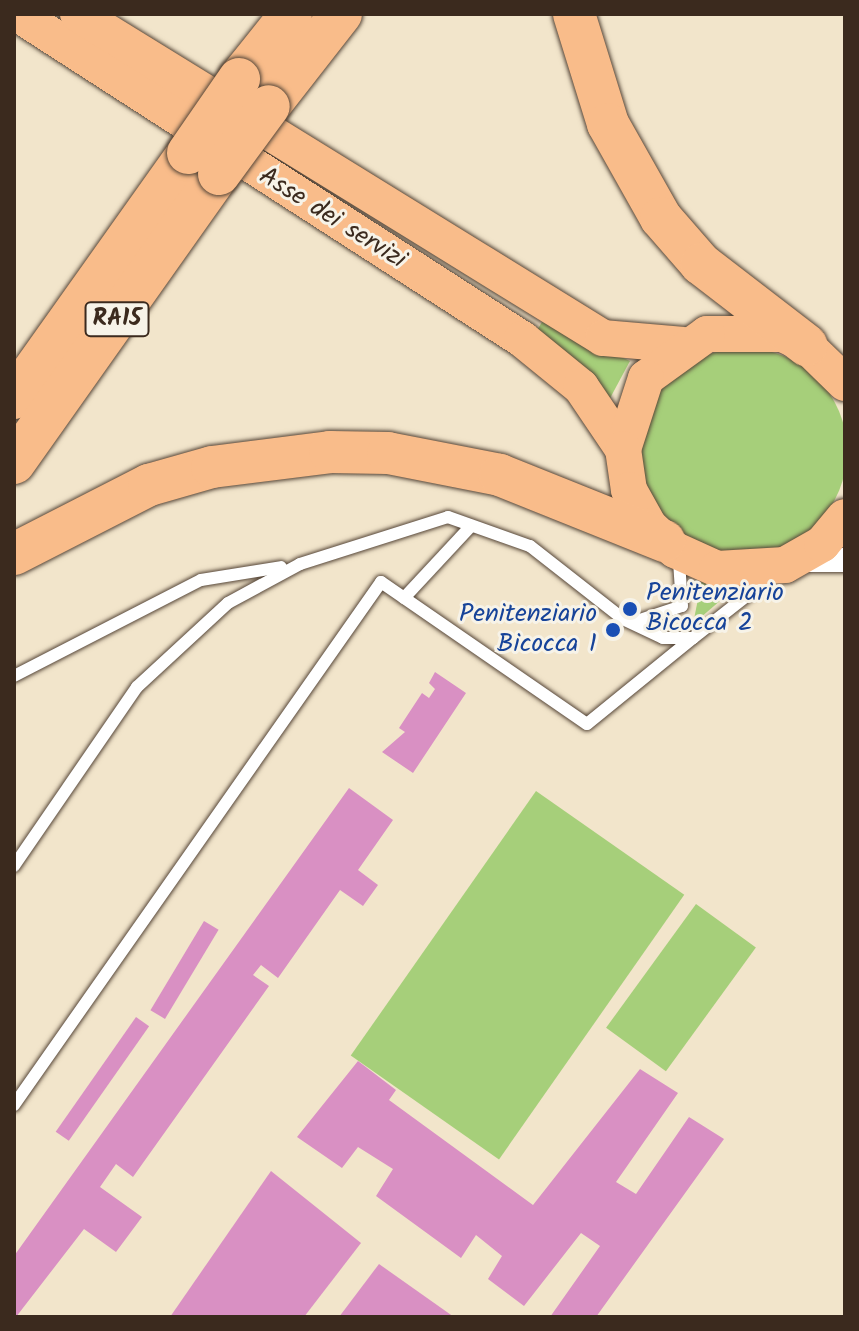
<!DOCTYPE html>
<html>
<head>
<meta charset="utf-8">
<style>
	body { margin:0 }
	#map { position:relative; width:859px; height:1331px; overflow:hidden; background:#f2e5cb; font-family:Kalam,sans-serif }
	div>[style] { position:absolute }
	.green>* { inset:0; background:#a6cf7a; transform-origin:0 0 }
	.round { border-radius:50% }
	.building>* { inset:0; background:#d990c3; transform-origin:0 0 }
	.roads { filter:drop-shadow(0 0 2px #564638) drop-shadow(0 0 2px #564638) }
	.lane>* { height:12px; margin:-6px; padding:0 6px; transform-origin:6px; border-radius:6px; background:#fff }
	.street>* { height:24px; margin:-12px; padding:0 12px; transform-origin:12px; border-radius:12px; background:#fff }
	.primary>* { height:36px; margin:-18px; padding:0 18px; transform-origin:18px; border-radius:18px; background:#f9bc8a }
	.highway>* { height:42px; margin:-21px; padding:0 21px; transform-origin:21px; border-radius:21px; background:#f9bc8a }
	.bridges { filter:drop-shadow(0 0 2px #564638) drop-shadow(0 0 2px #564638) }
	.highway-bridge>* { height:42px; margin:-21px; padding:0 21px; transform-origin:21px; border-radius:21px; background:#f9bc8a }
	.dots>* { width:22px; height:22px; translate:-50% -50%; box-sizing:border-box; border:4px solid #f7f3e8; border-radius:50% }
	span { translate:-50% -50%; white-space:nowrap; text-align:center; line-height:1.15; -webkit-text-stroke:6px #f7f3e8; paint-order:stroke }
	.shield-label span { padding:2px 6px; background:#f7f3e8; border:2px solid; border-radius:6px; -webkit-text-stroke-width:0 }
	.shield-label { font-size:24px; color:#3b2a1e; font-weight:700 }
	.street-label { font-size:26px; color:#3b2a1e }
	.transit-label { font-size:26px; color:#164399 }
	.left { translate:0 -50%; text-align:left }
	.right { translate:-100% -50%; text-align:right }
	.frame { position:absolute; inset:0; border:16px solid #3b2a1e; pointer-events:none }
</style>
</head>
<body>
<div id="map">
	<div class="green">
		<div style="clip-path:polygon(542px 322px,630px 361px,608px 402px,536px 332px)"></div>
		<div class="round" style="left:641px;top:348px;width:206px;height:206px"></div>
		<div style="clip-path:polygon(702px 579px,742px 582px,693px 624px)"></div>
		<div style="left:536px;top:791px;width:181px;height:323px;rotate:35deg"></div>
		<div style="left:696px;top:904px;width:74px;height:153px;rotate:36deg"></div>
	</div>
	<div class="building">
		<div style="clip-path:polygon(435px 672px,466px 693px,413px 773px,382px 752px,405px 732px,399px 728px,422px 693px,429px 698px,435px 689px,429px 683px)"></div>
		<div style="clip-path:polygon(349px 788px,393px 820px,358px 870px,378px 885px,363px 906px,340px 890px,278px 978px,261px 965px,253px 975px,269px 986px,133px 1177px,116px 1164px,100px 1187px,142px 1217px,116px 1252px,84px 1229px,16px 1317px,14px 1256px)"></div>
		<div style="left:204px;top:921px;width:17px;height:104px;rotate:31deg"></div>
		<div style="left:136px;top:1017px;width:16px;height:140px;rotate:35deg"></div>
		<div style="clip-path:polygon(358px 1061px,396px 1090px,389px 1100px,533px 1205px,640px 1069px,678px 1093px,616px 1182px,636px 1194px,689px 1117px,724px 1139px,596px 1317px,550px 1317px,600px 1246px,581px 1233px,524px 1306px,488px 1279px,502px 1256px,476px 1235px,461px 1258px,376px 1196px,393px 1169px,358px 1147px,342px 1168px,297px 1137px)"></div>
		<div style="clip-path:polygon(271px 1171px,361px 1243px,304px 1317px,170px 1317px)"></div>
		<div style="clip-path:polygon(379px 1264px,454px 1317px,339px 1317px)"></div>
	</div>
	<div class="roads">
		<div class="lane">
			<div style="left:404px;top:598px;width:98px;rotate:-47.1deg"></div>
			<div style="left:637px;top:621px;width:47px;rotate:-18.4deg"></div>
			<div style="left:682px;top:606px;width:45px;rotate:-93.8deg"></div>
			<div style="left:14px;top:676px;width:210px;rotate:-27.2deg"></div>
			<div style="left:201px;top:580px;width:81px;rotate:-9.2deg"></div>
			<div style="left:14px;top:866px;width:217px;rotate:-55.5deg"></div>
			<div style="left:137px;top:687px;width:124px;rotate:-42.7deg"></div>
			<div style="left:228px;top:603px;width:82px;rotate:-28.4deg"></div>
			<div style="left:300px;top:564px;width:155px;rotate:-17.6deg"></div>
			<div style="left:448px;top:517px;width:87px;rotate:19.5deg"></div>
			<div style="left:530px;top:546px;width:118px;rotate:38.1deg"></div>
			<div style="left:623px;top:619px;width:44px;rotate:25.4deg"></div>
			<div style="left:663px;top:638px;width:30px"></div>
			<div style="left:693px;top:638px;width:102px;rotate:-38.2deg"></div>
			<div style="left:14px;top:1105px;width:639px;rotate:-54.94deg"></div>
			<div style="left:381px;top:582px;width:250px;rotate:34.6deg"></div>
			<div style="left:587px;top:724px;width:136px;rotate:-39.1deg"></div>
		</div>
		<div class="street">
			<div style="left:800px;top:560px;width:45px"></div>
		</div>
		<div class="primary">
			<div style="left:18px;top:14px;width:600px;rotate:32.82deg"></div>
			<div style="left:522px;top:339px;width:76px;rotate:39.1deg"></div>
			<div style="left:581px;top:387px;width:75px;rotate:55.9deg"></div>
			<div style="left:78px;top:14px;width:617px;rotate:31.68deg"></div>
			<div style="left:603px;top:338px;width:80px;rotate:5deg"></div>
			<div style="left:845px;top:383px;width:54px;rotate:-135.7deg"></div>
			<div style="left:806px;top:345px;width:26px;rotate:-155deg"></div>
			<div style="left:782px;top:334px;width:75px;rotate:180deg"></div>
			<div style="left:707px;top:334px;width:75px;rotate:144.2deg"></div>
			<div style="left:646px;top:378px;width:75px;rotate:107.9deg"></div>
			<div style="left:623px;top:449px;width:41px;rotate:81.7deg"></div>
			<div style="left:629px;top:490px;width:41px;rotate:60.9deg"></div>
			<div style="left:649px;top:526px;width:35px;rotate:43deg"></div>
			<div style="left:675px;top:550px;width:46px;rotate:24.3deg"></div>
			<div style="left:717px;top:569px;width:68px;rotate:-3.4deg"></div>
			<div style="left:785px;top:565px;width:43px;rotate:-29.6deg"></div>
			<div style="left:822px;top:544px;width:35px;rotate:-50deg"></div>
		</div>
		<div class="highway">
			<div style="left:574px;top:14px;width:115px;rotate:72.8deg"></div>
			<div style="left:608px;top:124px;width:108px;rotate:60.6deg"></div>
			<div style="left:661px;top:218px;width:61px;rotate:49deg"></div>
			<div style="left:701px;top:264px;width:133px;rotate:37.6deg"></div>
			<div style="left:239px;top:79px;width:83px;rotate:-51.3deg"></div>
			<div style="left:269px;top:106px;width:117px;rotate:-52deg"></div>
			<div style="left:14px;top:398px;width:301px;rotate:-54.6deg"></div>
			<div style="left:14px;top:463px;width:354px;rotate:-54.7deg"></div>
			<div style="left:14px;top:554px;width:152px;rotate:-27.1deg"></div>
			<div style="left:149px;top:485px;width:66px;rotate:-15.9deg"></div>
			<div style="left:212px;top:467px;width:119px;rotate:-7.2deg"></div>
			<div style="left:330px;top:452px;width:58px;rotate:1deg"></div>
			<div style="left:388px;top:453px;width:114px;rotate:11.1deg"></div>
			<div style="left:500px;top:475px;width:177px;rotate:21.9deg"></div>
		</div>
	</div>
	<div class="bridges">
		<div class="highway-bridge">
			<div style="left:188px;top:153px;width:90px;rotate:-55.4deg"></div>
			<div style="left:219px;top:174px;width:84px;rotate:-53.7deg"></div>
		</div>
	</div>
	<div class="dots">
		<div style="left:630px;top:609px;background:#1a4fb4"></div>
		<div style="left:613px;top:630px;background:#1a4fb4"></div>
	</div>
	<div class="shield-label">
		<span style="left:117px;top:319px">RA15</span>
	</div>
	<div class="street-label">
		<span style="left:332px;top:219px;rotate:32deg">Asse dei servizi</span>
	</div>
	<div class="transit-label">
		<span class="left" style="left:646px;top:609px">Penitenziario<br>Bicocca 2</span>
		<span class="right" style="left:597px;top:630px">Penitenziario<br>Bicocca 1</span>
	</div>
	<div class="frame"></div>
</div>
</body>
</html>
